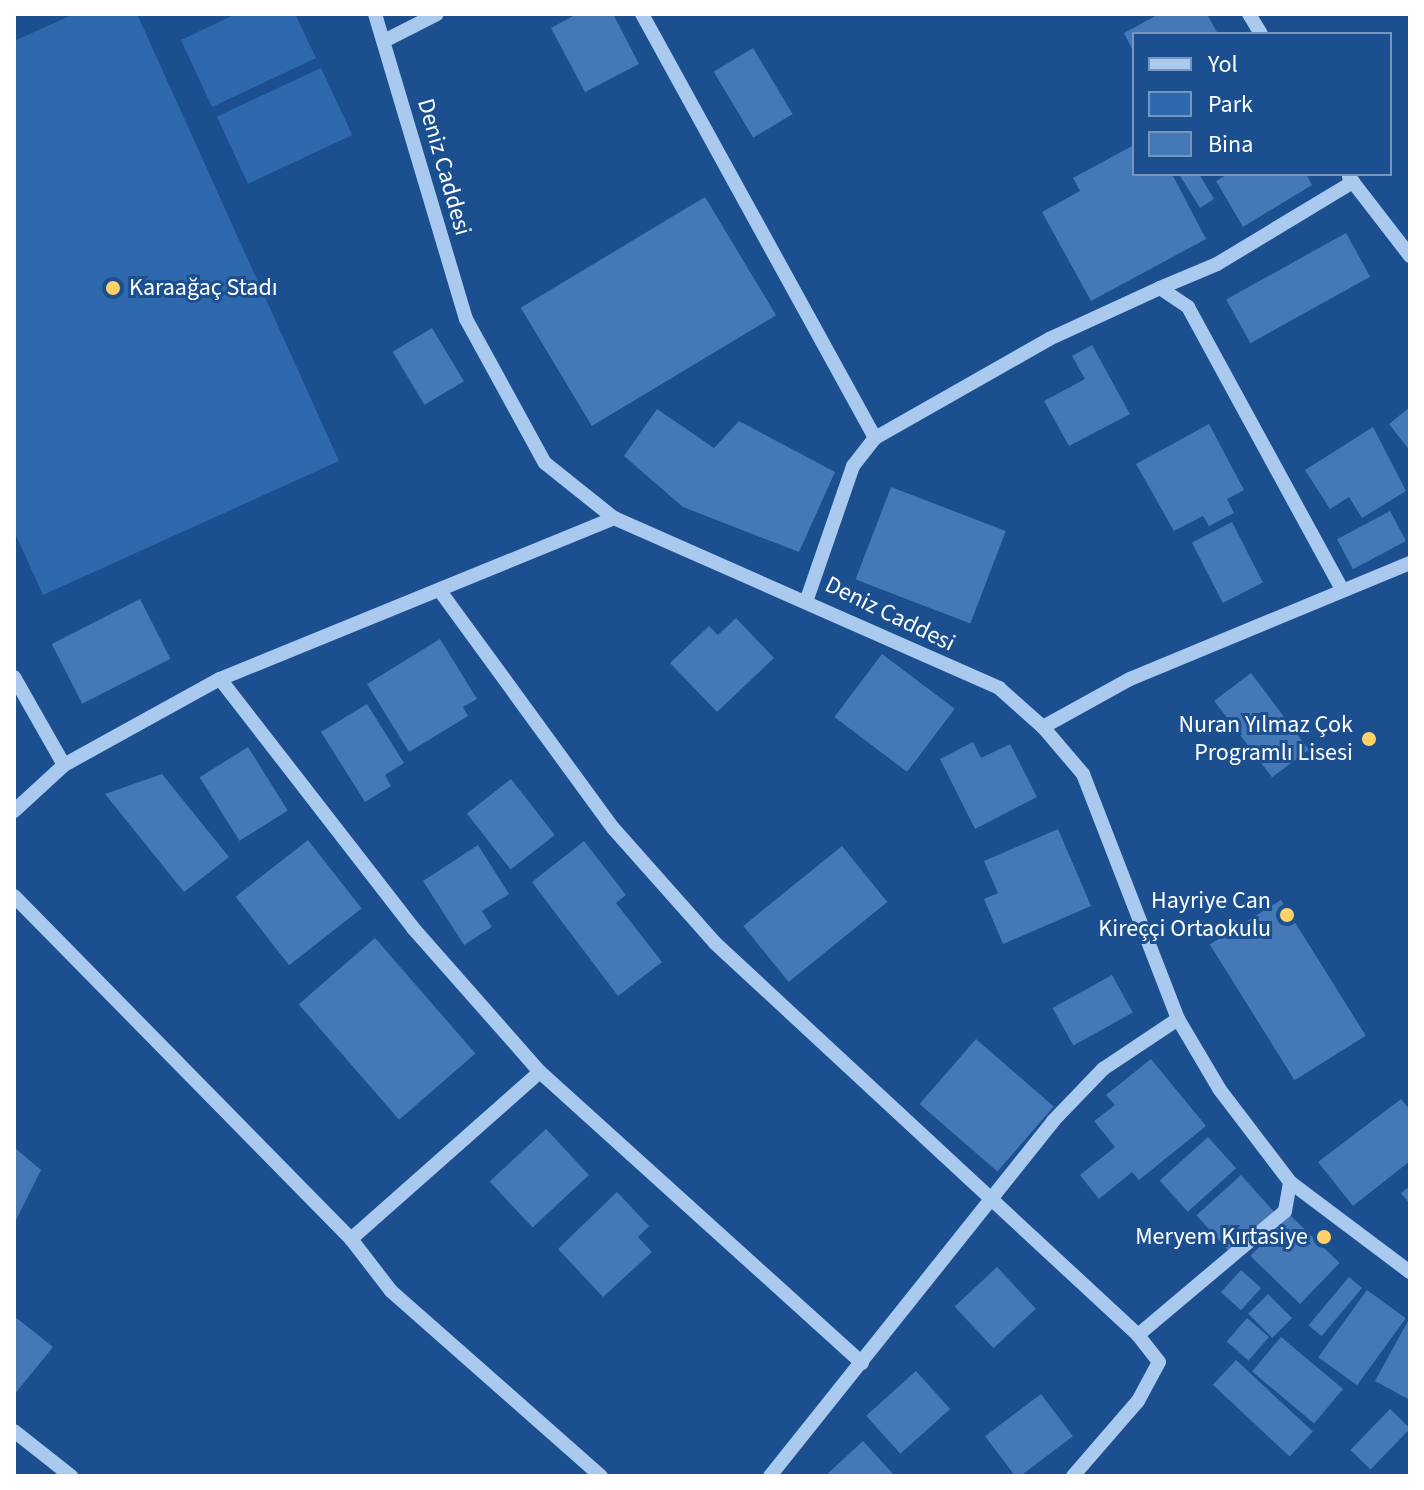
<!DOCTYPE html>
<html>
<head>
<meta charset="utf-8">
<style>
	body { margin:0 }
	#map { position:relative; width:1424px; height:1490px; overflow:hidden; background:#1b4f8f; font-family:"Source Sans 3",sans-serif }
	div>[style] { position:absolute }
	.green>* { inset:0; background:#2e69ad; transform-origin:0 0 }
	.building>* { inset:0; background:#4478b7; transform-origin:0 0 }
	.minor>* { height:14px; margin:-7px; padding:0 7px; transform-origin:7px; border-radius:7px; background:#a9c9ee }
	.dots>* { width:22px; height:22px; translate:-50% -50%; box-sizing:border-box; border:4px solid #1b4f8f; border-radius:50% }
	span { translate:-50% -50%; white-space:nowrap; text-align:center; line-height:1.15; -webkit-text-stroke:6px #1b4f8f; paint-order:stroke }
	.street-label { font-size:24px; color:#fff }
	.poi-label { font-size:24px; color:#fff }
	.left { translate:0 -50%; text-align:left }
	.right { translate:-100% -50%; text-align:right }
	.frame { position:absolute; inset:0; border:16px solid #fff; pointer-events:none }
	.legend { position:absolute; left:1132px; top:32px; width:260px; height:144px; box-sizing:border-box; background:#1b4f8f; border:2px solid #7695bc; margin:0; padding:10px 14px; list-style:none; font-size:24px; color:#fff }
	.legend li { display:flex; align-items:center; gap:16px; height:40px }
	.legend b { width:40px; border:2px solid #7695bc }
</style>
</head>
<body>
<div id="map">
	<div class="green">
		<div style="clip-path:polygon(74px 14px,137px 14px,339px 461px,43px 595px,14px 531px,14px 41px)"></div>
		<div style="clip-path:polygon(236px 14px,295px 14px,316px 58px,212px 107px,181px 40px)"></div>
		<div style="left:321px;top:68px;width:74px;height:115px;rotate:65deg"></div>
	</div>
	<div class="building">
		<div style="clip-path:polygon(577px 14px,613px 14px,639px 64px,585px 92px,551px 28px)"></div>
		<div style="clip-path:polygon(1159px 14px,1207px 14px,1218px 34px,1134px 34px,1134px 53px,1124px 33px)"></div>
		<div style="left:753px;top:48px;width:77px;height:46px;rotate:59deg"></div>
		<div style="clip-path:polygon(1134px 145px,1134px 174px,1172px 174px,1206px 239px,1091px 301px,1042px 212px,1080px 191px,1073px 178px)"></div>
		<div style="clip-path:polygon(1179px 174px,1199px 174px,1214px 199px,1200px 208px)"></div>
		<div style="clip-path:polygon(1228px 174px,1306px 174px,1312px 185px,1243px 227px,1216px 181px)"></div>
		<div style="left:705px;top:197px;width:138px;height:215px;rotate:59deg"></div>
		<div style="left:1346px;top:233px;width:50px;height:137px;rotate:61deg"></div>
		<div style="left:432px;top:328px;width:62px;height:46px;rotate:59deg"></div>
		<div style="clip-path:polygon(1092px 345px,1130px 414px,1069px 446px,1044px 401px,1085px 379px,1072px 356px)"></div>
		<div style="clip-path:polygon(1410px 407px,1410px 451px,1389px 424px)"></div>
		<div style="clip-path:polygon(657px 409px,714px 448px,739px 421px,835px 472px,799px 552px,683px 507px,624px 456px)"></div>
		<div style="clip-path:polygon(1209px 424px,1244px 490px,1227px 499px,1234px 513px,1209px 526px,1203px 516px,1174px 531px,1136px 464px)"></div>
		<div style="clip-path:polygon(1373px 427px,1406px 491px,1362px 518px,1349px 497px,1330px 509px,1305px 470px)"></div>
		<div style="left:891px;top:487px;width:123px;height:99px;rotate:21deg"></div>
		<div style="left:1390px;top:511px;width:34px;height:60px;rotate:62deg"></div>
		<div style="left:1232px;top:522px;width:68px;height:45px;rotate:63deg"></div>
		<div style="left:140px;top:599px;width:67px;height:99px;rotate:63deg"></div>
		<div style="clip-path:polygon(736px 618px,774px 658px,717px 712px,670px 663px,709px 626px,718px 635px)"></div>
		<div style="clip-path:polygon(440px 639px,477px 699px,463px 707px,468px 716px,409px 752px,367px 684px)"></div>
		<div style="left:882px;top:654px;width:91px;height:79px;rotate:37deg"></div>
		<div style="left:1251px;top:673px;width:96px;height:46px;rotate:53deg"></div>
		<div style="clip-path:polygon(367px 704px,404px 763px,385px 775px,391px 786px,365px 802px,321px 732px)"></div>
		<div style="clip-path:polygon(973px 742px,981px 758px,1010px 744px,1037px 797px,975px 829px,940px 759px)"></div>
		<div style="left:248px;top:747px;width:75px;height:57px;rotate:58deg"></div>
		<div style="clip-path:polygon(162px 774px,229px 857px,184px 892px,105px 794px)"></div>
		<div style="left:511px;top:779px;width:71px;height:56px;rotate:52deg"></div>
		<div style="clip-path:polygon(1058px 829px,1091px 906px,1003px 944px,984px 899px,998px 893px,984px 861px)"></div>
		<div style="left:308px;top:840px;width:87px;height:92px;rotate:52deg"></div>
		<div style="clip-path:polygon(584px 841px,626px 895px,616px 903px,662px 962px,618px 996px,532px 882px)"></div>
		<div style="clip-path:polygon(478px 845px,509px 894px,482px 911px,492px 927px,464px 945px,423px 881px)"></div>
		<div style="left:842px;top:846px;width:72px;height:127px;rotate:51deg"></div>
		<div style="left:1281px;top:900px;width:160px;height:84px;rotate:58deg"></div>
		<div style="left:375px;top:938px;width:153px;height:101px;rotate:49deg"></div>
		<div style="left:1112px;top:975px;width:43px;height:68px;rotate:61deg"></div>
		<div style="left:976px;top:1039px;width:103px;height:86px;rotate:41deg"></div>
		<div style="clip-path:polygon(1151px 1059px,1206px 1126px,1139px 1180px,1132px 1172px,1099px 1199px,1080px 1175px,1115px 1147px,1094px 1121px,1115px 1105px,1106px 1095px)"></div>
		<div style="clip-path:polygon(1401px 1099px,1410px 1110px,1410px 1161px,1353px 1206px,1318px 1162px)"></div>
		<div style="left:546px;top:1129px;width:63px;height:77px;rotate:47deg"></div>
		<div style="left:1208px;top:1137px;width:42px;height:65px;rotate:48deg"></div>
		<div style="clip-path:polygon(14px 1147px,41px 1170px,14px 1224px)"></div>
		<div style="left:1241px;top:1175px;width:51px;height:60px;rotate:48deg"></div>
		<div style="clip-path:polygon(1410px 1186px,1410px 1204px,1401px 1193px)"></div>
		<div style="clip-path:polygon(617px 1192px,649px 1226px,638px 1237px,652px 1252px,603px 1297px,558px 1249px)"></div>
		<div style="left:1290px;top:1215px;width:69px;height:57px;rotate:44deg"></div>
		<div style="left:997px;top:1267px;width:57px;height:58px;rotate:47deg"></div>
		<div style="left:1241px;top:1270px;width:27px;height:30px;rotate:42deg"></div>
		<div style="left:1349px;top:1277px;width:17px;height:63px;rotate:40deg"></div>
		<div style="left:1367px;top:1290px;width:48px;height:83px;rotate:36deg"></div>
		<div style="left:1268px;top:1294px;width:34px;height:28px;rotate:45deg"></div>
		<div style="clip-path:polygon(14px 1316px,53px 1347px,14px 1395px)"></div>
		<div style="left:1247px;top:1318px;width:29px;height:31px;rotate:41deg"></div>
		<div style="clip-path:polygon(1408px 1321px,1410px 1322px,1410px 1400px,1375px 1381px)"></div>
		<div style="left:1281px;top:1337px;width:81px;height:45px;rotate:40deg"></div>
		<div style="left:1236px;top:1360px;width:105px;height:34px;rotate:43deg"></div>
		<div style="left:916px;top:1371px;width:51px;height:67px;rotate:48deg"></div>
		<div style="left:1041px;top:1394px;width:53px;height:70px;rotate:53deg"></div>
		<div style="left:1390px;top:1409px;width:28px;height:57px;rotate:44deg"></div>
		<div style="clip-path:polygon(863px 1441px,895px 1476px,825px 1476px)"></div>
	</div>
	<div class="minor">
		<div style="left:375px;top:14px;width:318px;rotate:73.4deg"></div>
		<div style="left:466px;top:319px;width:164px;rotate:61.3deg"></div>
		<div style="left:545px;top:463px;width:88px;rotate:38.6deg"></div>
		<div style="left:614px;top:518px;width:421px;rotate:23.8deg"></div>
		<div style="left:999px;top:688px;width:59px;rotate:41.6deg"></div>
		<div style="left:1043px;top:727px;width:62px;rotate:49.6deg"></div>
		<div style="left:1083px;top:774px;width:263px;rotate:68.8deg"></div>
		<div style="left:1178px;top:1019px;width:82px;rotate:59.4deg"></div>
		<div style="left:1220px;top:1090px;width:116px;rotate:52.7deg"></div>
		<div style="left:1290px;top:1182px;width:150px;rotate:36.9deg"></div>
		<div style="left:642px;top:14px;width:484px;rotate:61.2deg"></div>
		<div style="left:1249px;top:14px;width:23px;rotate:59deg"></div>
		<div style="left:384px;top:41px;width:59px;rotate:-27deg"></div>
		<div style="left:1349px;top:177px;width:100px;rotate:52.3deg"></div>
		<div style="left:1160px;top:288px;width:62px;rotate:-22.8deg"></div>
		<div style="left:1217px;top:264px;width:159px;rotate:-31.1deg"></div>
		<div style="left:440px;top:591px;width:293px;rotate:53.9deg"></div>
		<div style="left:613px;top:828px;width:154px;rotate:48.4deg"></div>
		<div style="left:715px;top:943px;width:577px;rotate:42.82deg"></div>
		<div style="left:807px;top:599px;width:141px;rotate:-70.9deg"></div>
		<div style="left:853px;top:466px;width:36px;rotate:-52deg"></div>
		<div style="left:875px;top:438px;width:200px;rotate:-29.6deg"></div>
		<div style="left:1049px;top:339px;width:122px;rotate:-24.7deg"></div>
		<div style="left:1160px;top:288px;width:34px;rotate:34deg"></div>
		<div style="left:1188px;top:307px;width:322px;rotate:61.4deg"></div>
		<div style="left:14px;top:677px;width:101px;rotate:60.4deg"></div>
		<div style="left:220px;top:679px;width:315px;rotate:52.2deg"></div>
		<div style="left:413px;top:928px;width:192px;rotate:48.6deg"></div>
		<div style="left:540px;top:1072px;width:434px;rotate:42.1deg"></div>
		<div style="left:1043px;top:727px;width:99px;rotate:-28.9deg"></div>
		<div style="left:1130px;top:679px;width:303px;rotate:-22.5deg"></div>
		<div style="left:14px;top:811px;width:68px;rotate:-42.6deg"></div>
		<div style="left:64px;top:765px;width:178px;rotate:-28.9deg"></div>
		<div style="left:220px;top:679px;width:426px;rotate:-22.2deg"></div>
		<div style="left:14px;top:896px;width:481px;rotate:45.5deg"></div>
		<div style="left:351px;top:1239px;width:66px;rotate:52.4deg"></div>
		<div style="left:391px;top:1291px;width:280px;rotate:41.4deg"></div>
		<div style="left:351px;top:1239px;width:252px;rotate:-41.5deg"></div>
		<div style="left:14px;top:1431px;width:73px;rotate:38.3deg"></div>
		<div style="left:770px;top:1476px;width:454px;rotate:-51.4deg"></div>
		<div style="left:1053px;top:1121px;width:72px;rotate:-46.1deg"></div>
		<div style="left:1103px;top:1069px;width:90px;rotate:-33.7deg"></div>
		<div style="left:1073px;top:1476px;width:99px;rotate:-49.1deg"></div>
		<div style="left:1138px;top:1401px;width:44px;rotate:-61.7deg"></div>
		<div style="left:1159px;top:1362px;width:34px;rotate:-128deg"></div>
		<div style="left:1138px;top:1335px;width:192px;rotate:-40.1deg"></div>
		<div style="left:1285px;top:1211px;width:29px;rotate:-80deg"></div>
	</div>
	<div class="dots">
		<div style="left:113px;top:288px;background:#ffd166"></div>
		<div style="left:1369px;top:739px;background:#ffd166"></div>
		<div style="left:1287px;top:915px;background:#ffd166"></div>
		<div style="left:1324px;top:1237px;background:#ffd166"></div>
	</div>
	<div class="street-label">
		<span style="left:444px;top:167px;rotate:74deg">Deniz Caddesi</span>
		<span style="left:890px;top:614px;rotate:26deg">Deniz Caddesi</span>
	</div>
	<div class="poi-label">
		<span class="left" style="left:129px;top:288px">Karaağaç Stadı</span>
		<span class="right" style="left:1353px;top:739px">Nuran Yılmaz Çok<br>Programlı Lisesi</span>
		<span class="right" style="left:1271px;top:915px">Hayriye Can<br>Kireççi Ortaokulu</span>
		<span class="right" style="left:1308px;top:1237px">Meryem Kırtasiye</span>
	</div>
	<div class="frame"></div>
	<ul class="legend">
	<li><b style="height:10px;background:#a9c9ee"></b>Yol</li>
	<li><b style="height:22px;background:#2e69ad"></b>Park</li>
	<li><b style="height:22px;background:#4478b7"></b>Bina</li>
	</ul>
</div>
</body>
</html>
